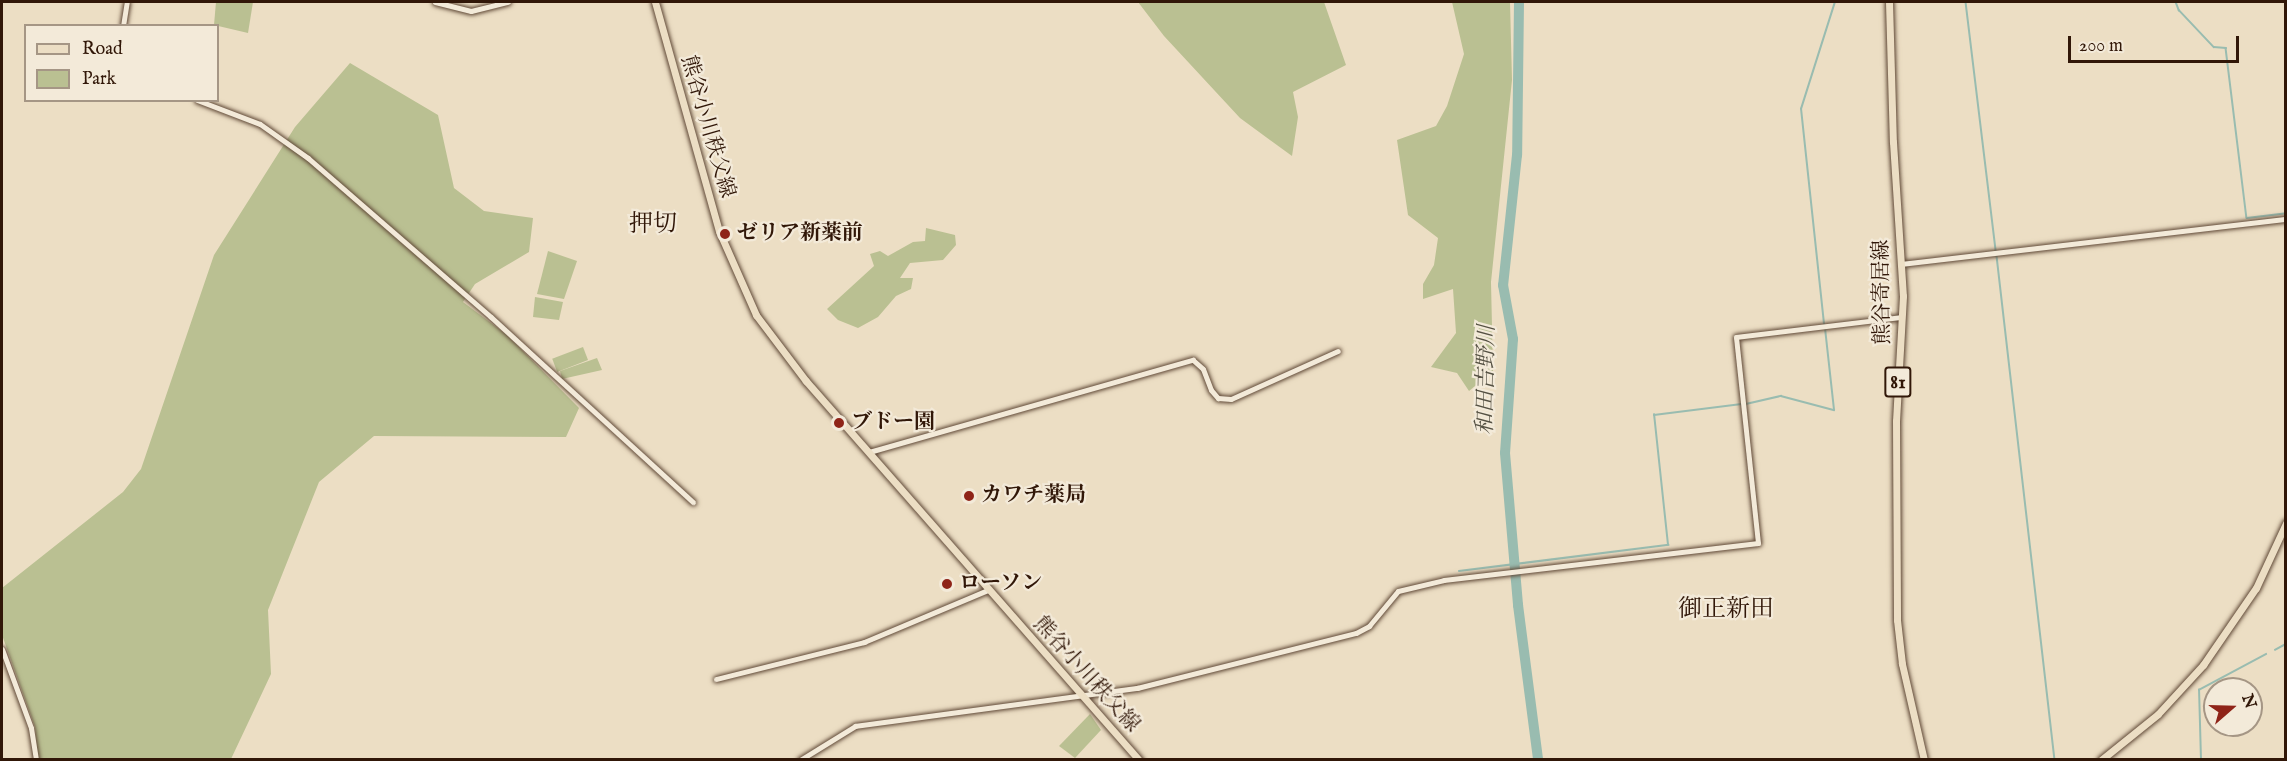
<!DOCTYPE html>
<html>
<head>
<meta charset="utf-8">
<style>
	body { margin:0 }
	#map { position:relative; width:2287px; height:761px; overflow:hidden; background:#ecdec4; font-family:"IM FELL English","Noto Serif JP",serif }
	div>[style] { position:absolute }
	.green>* { inset:0; background:#bac092; transform-origin:0 0 }
	.stream>* { height:1.5px; margin:-0.75px; padding:0 0.75px; transform-origin:0.75px; border-radius:0.75px; background:#99bcb0 }
	.river>* { height:10px; margin:-5px; padding:0 5px; transform-origin:5px; border-radius:5px; background:#99bcb0 }
	.roads { filter:drop-shadow(0 0 2px #604937) drop-shadow(0 0 2px #604937) }
	.minor>* { height:5px; margin:-2.5px; padding:0 2.5px; transform-origin:2.5px; border-radius:2.5px; background:#f3ead9 }
	.major>* { height:7px; margin:-3.5px; padding:0 3.5px; transform-origin:3.5px; border-radius:3.5px; background:#ecdec4 }
	.dots>* { width:16px; height:16px; translate:-50% -50%; box-sizing:border-box; border:3px solid #f3ead9; border-radius:50% }
	span { translate:-50% -50%; white-space:nowrap; text-align:center; line-height:1.15; -webkit-text-stroke:4.5px #f3ead9; paint-order:stroke }
	.shield-label span { padding:2px 4px; background:#f3ead9; border:2px solid; border-radius:4px; -webkit-text-stroke-width:0 }
	.shield-label { font-size:20px; color:#311708; font-weight:700 }
	.street-label { font-size:21px; color:#311708 }
	.poi-label { font-size:21px; color:#311708; font-weight:700 }
	.left { translate:0 -50%; text-align:left }
	.water-label { font-size:22px; color:#555143; font-style:italic }
	.quarter-label { font-size:24px; color:#311708 }
	.frame { position:absolute; inset:0; border:3px solid #311708; pointer-events:none }
	.legend { position:absolute; left:24px; top:24px; width:195px; height:78px; box-sizing:border-box; background:#f3ead9; border:2px solid #a59685; margin:0; padding:8px 10px; list-style:none; font-size:18px; color:#311708 }
	.legend li { display:flex; align-items:center; gap:12px; height:30px }
	.legend b { width:30px; border:2px solid #a59685 }
	.north { position:absolute; left:2203px; top:677px; width:60px; height:60px; box-sizing:border-box; background:#f3ead9; border:2px solid #a59685; border-radius:50%; rotate:70deg; font-size:16px; font-weight:700; line-height:24px; text-align:center; color:#311708 }
	.north::after { content:''; display:block; margin:auto; width:21px; height:27px; background:#8f2418; clip-path:polygon(50% 0,100% 100%,50% 72%,0 100%) }
	.scale { position:absolute; left:2068px; top:36px; width:171px; height:27px; box-sizing:border-box; border:3px solid #311708; border-top:0; padding-left:8px; font-size:18px; line-height:21px; white-space:nowrap; color:#311708; -webkit-text-stroke:4px #f3ead9; paint-order:stroke }
</style>
</head>
<body>
<div id="map">
	<div class="green">
		<div style="clip-path:polygon(216px 2px,253px 2px,248px 33px,214px 25px)"></div>
		<div style="clip-path:polygon(1138px 2px,1324px 2px,1346px 65px,1293px 92px,1298px 117px,1292px 156px,1240px 118px,1164px 36px)"></div>
		<div style="clip-path:polygon(1452px 2px,1510px 2px,1512px 80px,1491px 282px,1493px 371px,1469px 391px,1457px 373px,1431px 367px,1456px 333px,1453px 289px,1423px 299px,1423px 284px,1434px 265px,1438px 238px,1408px 215px,1397px 140px,1436px 126px,1447px 106px,1464px 54px)"></div>
		<div style="clip-path:polygon(350px 63px,438px 115px,454px 188px,484px 211px,533px 218px,529px 252px,475px 284px,463px 302px,507px 335px,579px 408px,566px 437px,374px 436px,319px 482px,268px 610px,271px 674px,231px 759px,38px 759px,35px 727px,2px 635px,2px 588px,123px 492px,141px 469px,214px 255px,295px 127px)"></div>
		<div style="clip-path:polygon(926px 228px,955px 235px,956px 245px,943px 260px,910px 263px,900px 278px,913px 278px,911px 289px,896px 296px,878px 317px,858px 328px,838px 320px,827px 309px,874px 266px,870px 254px,880px 251px,888px 256px,913px 242px,925px 241px)"></div>
		<div style="clip-path:polygon(548px 251px,577px 261px,564px 299px,537px 294px)"></div>
		<div style="clip-path:polygon(535px 297px,563px 302px,559px 320px,533px 317px)"></div>
		<div style="left:583px;top:347px;width:14px;height:33px;rotate:69deg"></div>
		<div style="clip-path:polygon(597px 358px,602px 370px,562px 379px,560px 371px)"></div>
		<div style="clip-path:polygon(1090px 714px,1101px 730px,1075px 758px,1059px 746px)"></div>
	</div>
	<div class="stream">
		<div style="left:1966px;top:2px;width:251px;rotate:83.1deg"></div>
		<div style="left:2176px;top:2px;width:9px;rotate:69deg"></div>
		<div style="left:2179px;top:10px;width:51px;rotate:46.6deg"></div>
		<div style="left:2214px;top:47px;width:12px;rotate:5deg"></div>
		<div style="left:2226px;top:48px;width:171px;rotate:83deg"></div>
		<div style="left:2247px;top:218px;width:39px;rotate:-7deg"></div>
		<div style="left:1997px;top:256px;width:507px;rotate:83.44deg"></div>
		<div style="left:1824px;top:324px;width:216px;rotate:-96.1deg"></div>
		<div style="left:1801px;top:109px;width:112px;rotate:-72.4deg"></div>
		<div style="left:1746px;top:404px;width:36px;rotate:-13deg"></div>
		<div style="left:1781px;top:396px;width:55px;rotate:14.8deg"></div>
		<div style="left:1834px;top:410px;width:81px;rotate:-96.3deg"></div>
		<div style="left:1459px;top:571px;width:211px;rotate:-7.1deg"></div>
		<div style="left:1668px;top:545px;width:131px;rotate:-96.1deg"></div>
		<div style="left:1654px;top:415px;width:88px;rotate:-7.2deg"></div>
		<div style="left:2275px;top:650px;width:13px;rotate:-29deg"></div>
		<div style="left:2201px;top:760px;width:70px;rotate:-91.6deg"></div>
		<div style="left:2199px;top:690px;width:76px;rotate:-28.2deg"></div>
	</div>
	<div class="river">
		<div style="left:1519px;top:2px;width:153px;rotate:90.7deg"></div>
		<div style="left:1517px;top:155px;width:131px;rotate:96.1deg"></div>
		<div style="left:1503px;top:285px;width:55px;rotate:79.5deg"></div>
		<div style="left:1513px;top:339px;width:114px;rotate:94deg"></div>
		<div style="left:1505px;top:453px;width:153px;rotate:85.1deg"></div>
		<div style="left:1518px;top:605px;width:156px;rotate:82.6deg"></div>
	</div>
	<div class="roads">
		<div class="minor">
			<div style="left:435px;top:2px;width:37px;rotate:14deg"></div>
			<div style="left:471px;top:11px;width:38px;rotate:-14deg"></div>
			<div style="left:123px;top:26px;width:24px;rotate:-81deg"></div>
			<div style="left:197px;top:100px;width:67px;rotate:20.9deg"></div>
			<div style="left:260px;top:124px;width:59px;rotate:35.3deg"></div>
			<div style="left:308px;top:158px;width:242px;rotate:41deg"></div>
			<div style="left:491px;top:317px;width:274px;rotate:42.5deg"></div>
			<div style="left:1901px;top:264px;width:388px;rotate:-6.7deg"></div>
			<div style="left:869px;top:452px;width:337px;rotate:-15.9deg"></div>
			<div style="left:1193px;top:360px;width:13px;rotate:42deg"></div>
			<div style="left:1203px;top:369px;width:22px;rotate:69deg"></div>
			<div style="left:1211px;top:390px;width:11px;rotate:49deg"></div>
			<div style="left:1218px;top:398px;width:13px;rotate:4deg"></div>
			<div style="left:1231px;top:399px;width:117px;rotate:-24.2deg"></div>
			<div style="left:2px;top:649px;width:84px;rotate:69.8deg"></div>
			<div style="left:31px;top:728px;width:32px;rotate:81deg"></div>
			<div style="left:716px;top:679px;width:153px;rotate:-14deg"></div>
			<div style="left:864px;top:642px;width:134px;rotate:-22.8deg"></div>
			<div style="left:800px;top:760px;width:65px;rotate:-31.7deg"></div>
			<div style="left:855px;top:726px;width:285px;rotate:-7.7deg"></div>
			<div style="left:1137px;top:688px;width:226px;rotate:-14.1deg"></div>
			<div style="left:1356px;top:633px;width:15px;rotate:-28deg"></div>
			<div style="left:1369px;top:626px;width:45px;rotate:-50.4deg"></div>
			<div style="left:1398px;top:591px;width:47px;rotate:-13.4deg"></div>
			<div style="left:1444px;top:580px;width:316px;rotate:-6.7deg"></div>
			<div style="left:1758px;top:543px;width:207px;rotate:-96.1deg"></div>
			<div style="left:1736px;top:337px;width:167px;rotate:-6.9deg"></div>
		</div>
		<div class="major">
			<div style="left:655px;top:2px;width:238px;rotate:74.4deg"></div>
			<div style="left:719px;top:231px;width:92px;rotate:66.2deg"></div>
			<div style="left:756px;top:315px;width:83px;rotate:52.9deg"></div>
			<div style="left:806px;top:381px;width:505px;rotate:48.7deg"></div>
			<div style="left:1889px;top:2px;width:140px;rotate:88.4deg"></div>
			<div style="left:1893px;top:142px;width:154px;rotate:86.3deg"></div>
			<div style="left:1903px;top:296px;width:125px;rotate:93.2deg"></div>
			<div style="left:1896px;top:421px;width:199px;rotate:89.7deg"></div>
			<div style="left:1897px;top:620px;width:44px;rotate:83.5deg"></div>
			<div style="left:1902px;top:664px;width:98px;rotate:77.1deg"></div>
			<div style="left:2101px;top:760px;width:73px;rotate:-38.9deg"></div>
			<div style="left:2158px;top:714px;width:67px;rotate:-47.4deg"></div>
			<div style="left:2203px;top:665px;width:93px;rotate:-55.5deg"></div>
			<div style="left:2256px;top:588px;width:72px;rotate:-65.2deg"></div>
		</div>
	</div>
	<div class="dots">
		<div style="left:725px;top:234px;background:#8f2418"></div>
		<div style="left:839px;top:423px;background:#8f2418"></div>
		<div style="left:969px;top:496px;background:#8f2418"></div>
		<div style="left:947px;top:584px;background:#8f2418"></div>
	</div>
	<div class="shield-label">
		<span style="left:1898px;top:382px">81</span>
	</div>
	<div class="street-label">
		<span style="left:707px;top:127px;rotate:74deg">熊谷小川秩父線</span>
		<span style="left:1883px;top:292px;rotate:-91deg">熊谷寄居線</span>
		<span style="left:1086px;top:675px;rotate:48deg">熊谷小川秩父線</span>
	</div>
	<div class="poi-label">
		<span class="left" style="left:737px;top:234px">ゼリア新薬前</span>
		<span class="left" style="left:851px;top:423px">ブドー園</span>
		<span class="left" style="left:981px;top:496px">カワチ薬局</span>
		<span class="left" style="left:959px;top:584px">ローソン</span>
	</div>
	<div class="water-label">
		<span style="left:1487px;top:380px;rotate:-89deg">和田吉野川</span>
	</div>
	<div class="quarter-label">
		<span style="left:653px;top:225px">押切</span>
		<span style="left:1726px;top:610px">御正新田</span>
	</div>
	<div class="frame"></div>
	<ul class="legend">
	<li><b style="height:8px;background:#ecdec4"></b>Road</li>
	<li><b style="height:16px;background:#bac092"></b>Park</li>
	</ul>
	<div class="north">N</div>
	<div class="scale">200 m</div>
</div>
</body>
</html>
